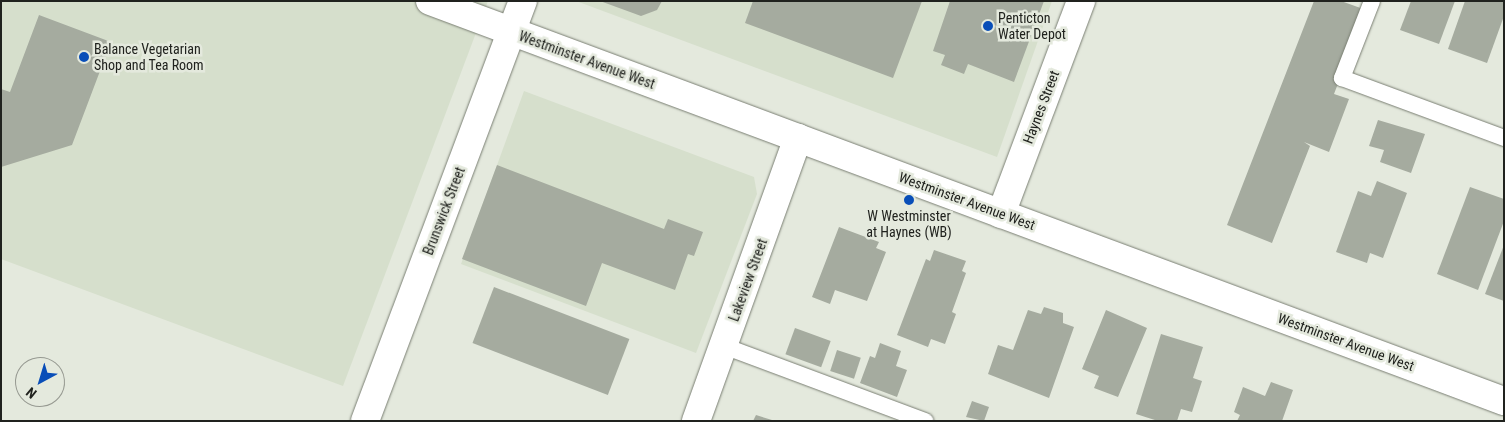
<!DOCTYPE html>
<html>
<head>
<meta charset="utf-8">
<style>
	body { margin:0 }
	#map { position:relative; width:1505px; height:422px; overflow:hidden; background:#e4e9dd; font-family:"Roboto Condensed",sans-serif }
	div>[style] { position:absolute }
	.built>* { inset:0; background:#d6dfcc }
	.building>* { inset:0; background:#a5ab9f; transform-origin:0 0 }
	.roads { filter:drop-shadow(0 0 1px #797e72) drop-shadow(0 0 1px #797e72) }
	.service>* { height:16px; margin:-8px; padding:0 8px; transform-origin:8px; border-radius:8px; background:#fff }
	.minor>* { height:28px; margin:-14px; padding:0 14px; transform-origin:14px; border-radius:14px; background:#fff }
	.secondary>* { height:28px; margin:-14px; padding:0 14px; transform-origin:14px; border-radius:14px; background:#fff }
	.dots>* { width:14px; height:14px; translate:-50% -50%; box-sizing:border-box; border:2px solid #e4e9dd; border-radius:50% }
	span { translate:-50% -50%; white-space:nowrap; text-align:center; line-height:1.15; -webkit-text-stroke:5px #e4e9dd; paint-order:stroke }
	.poi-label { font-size:14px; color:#20221e }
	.left { translate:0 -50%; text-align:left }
	.street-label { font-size:14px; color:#20221e }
	.frame { position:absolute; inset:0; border:2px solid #20221e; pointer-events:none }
	.north { position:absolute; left:15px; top:357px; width:50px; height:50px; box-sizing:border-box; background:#e4e9dd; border:1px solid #969991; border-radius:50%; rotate:219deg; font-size:14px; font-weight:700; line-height:20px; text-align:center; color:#20221e }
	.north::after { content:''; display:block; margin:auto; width:18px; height:22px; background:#094eb8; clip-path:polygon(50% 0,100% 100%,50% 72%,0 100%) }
</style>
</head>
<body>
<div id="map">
	<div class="built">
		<div style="clip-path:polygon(1px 1px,488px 1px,343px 386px,1px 259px)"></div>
		<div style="clip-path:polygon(576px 1px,1052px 1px,997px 157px)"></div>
		<div style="clip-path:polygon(524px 91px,754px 177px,757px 194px,696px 353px,461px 264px)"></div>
	</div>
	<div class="building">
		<div style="clip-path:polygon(600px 1px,662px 1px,657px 10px,641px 16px)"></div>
		<div style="clip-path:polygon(753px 1px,922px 1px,893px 78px,745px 23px)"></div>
		<div style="clip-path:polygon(950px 1px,1044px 1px,1014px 82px,968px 64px,964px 74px,941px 65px,945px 55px,933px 51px)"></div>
		<div style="clip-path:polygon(1314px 1px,1341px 1px,1366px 10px,1334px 94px,1349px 99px,1329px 152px,1304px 142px,1310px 146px,1272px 243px,1227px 225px)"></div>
		<div style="clip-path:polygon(1411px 1px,1455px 1px,1439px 44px,1400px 30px)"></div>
		<div style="clip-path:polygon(1465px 1px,1504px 1px,1504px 16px,1487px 63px,1448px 49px)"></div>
		<div style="clip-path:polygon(39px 15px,111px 42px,72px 145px,1px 167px,1px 89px,10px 92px)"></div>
		<div style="clip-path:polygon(1378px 120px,1425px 134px,1411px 173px,1380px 162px,1384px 150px,1369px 146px)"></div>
		<div style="clip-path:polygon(497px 165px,664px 229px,668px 219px,703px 232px,694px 256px,688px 254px,675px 290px,602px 263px,586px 306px,462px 259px)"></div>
		<div style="clip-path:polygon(1377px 181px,1407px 193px,1383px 258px,1370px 253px,1367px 263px,1336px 252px,1358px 191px,1371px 196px)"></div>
		<div style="clip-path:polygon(1470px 187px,1504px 199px,1504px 221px,1478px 290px,1437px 274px)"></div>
		<div style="clip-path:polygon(839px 227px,879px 242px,876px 248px,886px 252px,867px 301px,835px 290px,830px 304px,812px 297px)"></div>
		<div style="clip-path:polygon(1504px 245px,1504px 301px,1485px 294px)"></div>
		<div style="clip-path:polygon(934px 250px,966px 261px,962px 271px,966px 273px,952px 312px,956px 314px,945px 344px,931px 339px,928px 347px,897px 335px,926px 259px,930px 261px)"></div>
		<div style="left:494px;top:287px;width:145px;height:60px;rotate:21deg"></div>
		<div style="clip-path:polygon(1044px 307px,1063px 313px,1063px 323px,1074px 327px,1049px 398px,988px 374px,998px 345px,1013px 350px,1028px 310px,1041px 314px)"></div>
		<div style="clip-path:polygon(1106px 310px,1147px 328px,1118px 397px,1094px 388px,1099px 376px,1082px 369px)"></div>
		<div style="left:795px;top:328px;width:38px;height:28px;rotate:20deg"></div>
		<div style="clip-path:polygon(1161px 334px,1203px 347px,1193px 378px,1202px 381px,1192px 412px,1181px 409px,1177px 421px,1158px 421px,1136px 414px)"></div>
		<div style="clip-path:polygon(880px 343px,901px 351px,896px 366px,907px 370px,897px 397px,860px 383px,870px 356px,875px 358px)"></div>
		<div style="left:837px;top:350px;width:25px;height:22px;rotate:18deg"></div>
		<div style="clip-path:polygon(1271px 382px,1293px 390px,1282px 421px,1237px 421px,1240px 415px,1234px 412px,1243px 387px,1265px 396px)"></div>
		<div style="clip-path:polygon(972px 401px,989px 407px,984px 421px,966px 417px)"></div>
		<div style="clip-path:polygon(756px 415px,772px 420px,772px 421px,753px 421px)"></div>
	</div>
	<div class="roads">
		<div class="service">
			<div style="left:1372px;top:1px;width:83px;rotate:111.3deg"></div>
			<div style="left:1342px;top:78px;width:173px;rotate:20.3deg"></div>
			<div style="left:724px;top:346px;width:215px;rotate:20.5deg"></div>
		</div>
		<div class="minor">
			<div style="left:1001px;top:214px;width:228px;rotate:-69.4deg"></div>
			<div style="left:365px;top:421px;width:449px;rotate:-69.4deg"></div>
			<div style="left:696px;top:421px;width:301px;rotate:-70.2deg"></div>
		</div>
		<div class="secondary">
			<div style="left:430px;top:1px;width:1146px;rotate:20.43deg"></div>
		</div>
	</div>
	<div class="dots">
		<div style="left:988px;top:26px;background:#094eb8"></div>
		<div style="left:84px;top:57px;background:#094eb8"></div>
		<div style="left:909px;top:200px;background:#094eb8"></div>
	</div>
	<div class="poi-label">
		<span class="left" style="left:998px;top:26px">Penticton<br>Water Depot</span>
		<span class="left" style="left:94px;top:57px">Balance Vegetarian<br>Shop and Tea Room</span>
		<span style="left:909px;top:224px">W Westminster<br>at Haynes (WB)</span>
	</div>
	<div class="street-label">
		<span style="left:587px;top:60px;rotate:20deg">Westminster Avenue West</span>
		<span style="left:1041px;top:107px;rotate:-69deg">Haynes Street</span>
		<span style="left:967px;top:201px;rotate:20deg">Westminster Avenue West</span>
		<span style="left:444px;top:211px;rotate:-69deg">Brunswick Street</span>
		<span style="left:748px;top:280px;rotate:-70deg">Lakeview Street</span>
		<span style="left:1346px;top:342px;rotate:20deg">Westminster Avenue West</span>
	</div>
	<div class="frame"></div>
	<div class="north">N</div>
</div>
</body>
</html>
